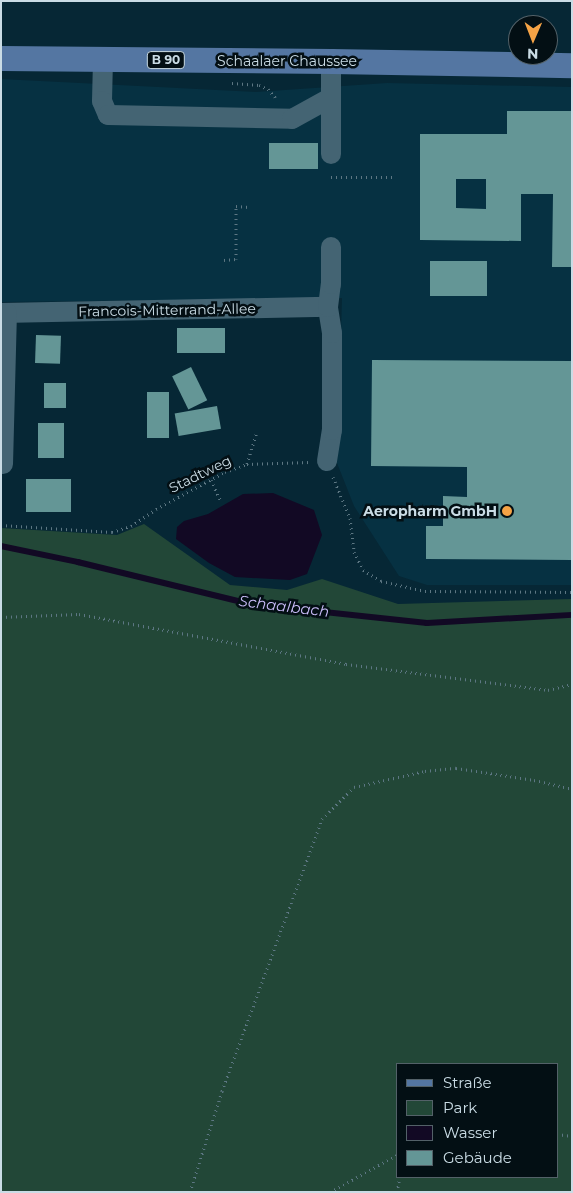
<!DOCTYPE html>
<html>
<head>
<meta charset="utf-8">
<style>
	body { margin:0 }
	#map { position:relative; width:573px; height:1193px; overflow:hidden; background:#062735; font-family:Montserrat,sans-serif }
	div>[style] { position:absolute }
	.built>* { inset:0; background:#063142 }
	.green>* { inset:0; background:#224737 }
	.water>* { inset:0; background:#120924 }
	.stream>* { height:5.5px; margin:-2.75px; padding:0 2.75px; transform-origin:2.75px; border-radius:2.75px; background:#120924 }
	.building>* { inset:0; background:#649696; transform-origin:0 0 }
	.path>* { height:3px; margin-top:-1.5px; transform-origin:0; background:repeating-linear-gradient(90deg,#5d7783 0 1px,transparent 0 5px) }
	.minor>* { height:20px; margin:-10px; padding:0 10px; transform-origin:10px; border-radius:10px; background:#446473 }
	.major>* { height:25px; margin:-12.5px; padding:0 12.5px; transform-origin:12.5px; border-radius:12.5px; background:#5476a2 }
	.dots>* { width:14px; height:14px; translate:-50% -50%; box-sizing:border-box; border:2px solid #030f14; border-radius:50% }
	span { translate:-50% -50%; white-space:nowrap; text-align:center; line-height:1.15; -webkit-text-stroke:5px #030f14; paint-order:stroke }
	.shield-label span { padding:1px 4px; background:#030f14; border:1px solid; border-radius:4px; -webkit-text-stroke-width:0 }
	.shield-label { font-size:12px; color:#cadce5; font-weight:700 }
	.street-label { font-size:14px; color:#cadce5 }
	.poi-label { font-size:14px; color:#cadce5; font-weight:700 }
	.right { translate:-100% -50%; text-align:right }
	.water-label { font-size:15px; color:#c7baf6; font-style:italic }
	.frame { position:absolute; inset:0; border:2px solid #cadce5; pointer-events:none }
	.legend { position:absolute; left:396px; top:1063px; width:162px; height:115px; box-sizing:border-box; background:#030f14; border:1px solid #536168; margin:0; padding:6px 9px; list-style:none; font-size:15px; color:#cadce5 }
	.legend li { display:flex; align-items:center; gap:10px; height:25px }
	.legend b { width:25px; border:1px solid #536168 }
	.north { position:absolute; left:508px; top:15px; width:50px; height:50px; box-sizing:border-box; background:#030f14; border:1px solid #536168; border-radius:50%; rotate:181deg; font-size:14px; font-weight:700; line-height:20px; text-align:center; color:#cadce5 }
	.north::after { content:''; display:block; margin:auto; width:18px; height:22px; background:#f5a346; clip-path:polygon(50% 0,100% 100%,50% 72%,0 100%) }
</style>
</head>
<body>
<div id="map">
	<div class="built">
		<div style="clip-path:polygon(1px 79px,256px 92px,387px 83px,572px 87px,572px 585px,427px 585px,399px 576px,354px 506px,337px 463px,342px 298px,1px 302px)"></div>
	</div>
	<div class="green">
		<div style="clip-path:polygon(evenodd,144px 524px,230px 585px,287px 590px,322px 579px,398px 604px,572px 599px,572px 1192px,1px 1192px,1px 528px,117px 535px,144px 524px,397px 1064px,557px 1064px,557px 1177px,397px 1177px,397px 1064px)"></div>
	</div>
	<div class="water">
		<div style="clip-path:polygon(273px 493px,314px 510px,322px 535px,307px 574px,290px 580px,235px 577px,209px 563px,176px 539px,177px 527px,184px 521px,208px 514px,243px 494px)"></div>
	</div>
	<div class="stream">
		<div style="left:1px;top:546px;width:79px;rotate:11.7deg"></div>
		<div style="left:78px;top:562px;width:177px;rotate:13.7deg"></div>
		<div style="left:250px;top:604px;width:178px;rotate:6.1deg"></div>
		<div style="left:427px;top:623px;width:145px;rotate:-3.2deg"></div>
	</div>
	<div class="building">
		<div style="clip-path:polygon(evenodd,507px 111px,572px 111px,572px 267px,552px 267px,553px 194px,521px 194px,521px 241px,420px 240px,420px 134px,507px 134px,507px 111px,456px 179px,486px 179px,486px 209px,456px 208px,456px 179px)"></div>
		<div style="left:269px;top:143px;width:49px;height:26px"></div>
		<div style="left:487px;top:261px;width:35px;height:57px;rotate:90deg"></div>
		<div style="left:177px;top:328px;width:48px;height:25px"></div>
		<div style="left:36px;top:335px;width:25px;height:28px;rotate:2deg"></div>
		<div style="clip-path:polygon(372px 360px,572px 361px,572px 560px,426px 559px,426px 526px,443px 526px,443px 496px,467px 497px,467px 467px,371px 466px)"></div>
		<div style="left:191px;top:367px;width:37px;height:21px;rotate:64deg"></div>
		<div style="left:44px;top:383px;width:22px;height:25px"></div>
		<div style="left:147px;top:392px;width:22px;height:46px"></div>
		<div style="left:217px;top:406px;width:23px;height:43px;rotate:80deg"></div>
		<div style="left:38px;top:423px;width:26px;height:35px"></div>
		<div style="left:26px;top:479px;width:45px;height:33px"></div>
	</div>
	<div class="path">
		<div style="left:232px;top:83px;width:27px;rotate:4deg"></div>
		<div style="left:259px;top:85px;width:10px;rotate:24deg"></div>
		<div style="left:268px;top:89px;width:11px;rotate:49deg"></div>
		<div style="left:275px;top:97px;width:4px;rotate:90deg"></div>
		<div style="left:331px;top:177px;width:62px"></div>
		<div style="left:224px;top:260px;width:12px;rotate:-5deg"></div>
		<div style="left:236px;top:259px;width:53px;rotate:-90deg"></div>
		<div style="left:236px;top:206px;width:13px;rotate:4deg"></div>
		<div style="left:247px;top:464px;width:34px;rotate:-73deg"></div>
		<div style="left:333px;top:477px;width:44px;rotate:67.5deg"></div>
		<div style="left:350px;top:518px;width:34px;rotate:83deg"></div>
		<div style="left:354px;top:552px;width:20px;rotate:63deg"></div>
		<div style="left:363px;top:570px;width:21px;rotate:31deg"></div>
		<div style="left:381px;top:581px;width:45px;rotate:12.8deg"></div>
		<div style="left:425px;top:591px;width:147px;rotate:0.4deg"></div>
		<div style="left:211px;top:480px;width:23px;rotate:65deg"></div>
		<div style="left:1px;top:525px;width:111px;rotate:3.6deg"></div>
		<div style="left:112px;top:532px;width:20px;rotate:-18deg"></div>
		<div style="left:131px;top:526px;width:30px;rotate:-34deg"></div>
		<div style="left:156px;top:509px;width:78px;rotate:-28.2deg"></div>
		<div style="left:225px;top:472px;width:23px;rotate:-20deg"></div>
		<div style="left:247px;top:464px;width:63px;rotate:-1.8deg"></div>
		<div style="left:1px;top:617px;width:78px;rotate:-2.2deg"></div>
		<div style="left:79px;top:614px;width:272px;rotate:10.6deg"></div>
		<div style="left:346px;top:664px;width:204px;rotate:7.3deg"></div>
		<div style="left:548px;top:690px;width:25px;rotate:-14deg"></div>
		<div style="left:557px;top:1134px;width:15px;rotate:8deg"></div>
		<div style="left:190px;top:1192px;width:106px;rotate:-72.4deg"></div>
		<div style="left:222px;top:1091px;width:290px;rotate:-69.8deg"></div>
		<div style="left:322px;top:819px;width:45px;rotate:-45deg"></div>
		<div style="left:354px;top:787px;width:73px;rotate:-12.7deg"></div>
		<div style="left:425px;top:771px;width:31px;rotate:-6deg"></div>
		<div style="left:456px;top:768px;width:79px;rotate:8.7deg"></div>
		<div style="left:534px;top:780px;width:39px;rotate:13deg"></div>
		<div style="left:330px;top:1192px;width:77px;rotate:-28.9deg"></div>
		<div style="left:397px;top:1192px;width:15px;rotate:-79deg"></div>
	</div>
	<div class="minor">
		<div style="left:103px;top:60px;width:41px;rotate:91.4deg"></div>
		<div style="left:102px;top:101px;width:15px;rotate:67deg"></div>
		<div style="left:108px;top:115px;width:184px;rotate:1.2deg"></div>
		<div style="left:292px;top:119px;width:43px;rotate:-28.9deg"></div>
		<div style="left:331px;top:154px;width:93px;rotate:-90deg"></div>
		<div style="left:1px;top:313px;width:327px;rotate:-1.1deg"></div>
		<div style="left:327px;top:461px;width:31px;rotate:-81deg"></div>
		<div style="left:332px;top:430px;width:97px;rotate:-90deg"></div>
		<div style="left:332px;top:333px;width:26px;rotate:-99deg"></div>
		<div style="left:328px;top:307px;width:23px;rotate:-83deg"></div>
		<div style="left:331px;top:284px;width:37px;rotate:-90deg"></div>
		<div style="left:3px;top:464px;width:151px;rotate:-88.5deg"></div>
	</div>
	<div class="major">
		<div style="left:1px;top:58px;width:330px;rotate:0.5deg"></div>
		<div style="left:331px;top:61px;width:241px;rotate:1deg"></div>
	</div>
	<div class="dots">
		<div style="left:507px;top:511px;background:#f5a346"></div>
	</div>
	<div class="shield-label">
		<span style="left:166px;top:60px">B 90</span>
	</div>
	<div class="street-label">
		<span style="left:287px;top:61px">Schaalaer Chaussee</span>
		<span style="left:167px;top:310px;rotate:-1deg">Francois-Mitterrand-Allee</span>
		<span style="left:200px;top:474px;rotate:-26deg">Stadtweg</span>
	</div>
	<div class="poi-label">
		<span class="right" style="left:497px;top:511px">Aeropharm GmbH</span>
	</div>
	<div class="water-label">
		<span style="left:284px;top:606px;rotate:7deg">Schaalbach</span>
	</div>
	<div class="frame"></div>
	<ul class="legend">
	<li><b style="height:6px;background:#5476a2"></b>Straße</li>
	<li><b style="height:14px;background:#224737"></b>Park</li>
	<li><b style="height:14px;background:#120924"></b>Wasser</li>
	<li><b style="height:14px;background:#649696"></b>Gebäude</li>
	</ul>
	<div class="north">N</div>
</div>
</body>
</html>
